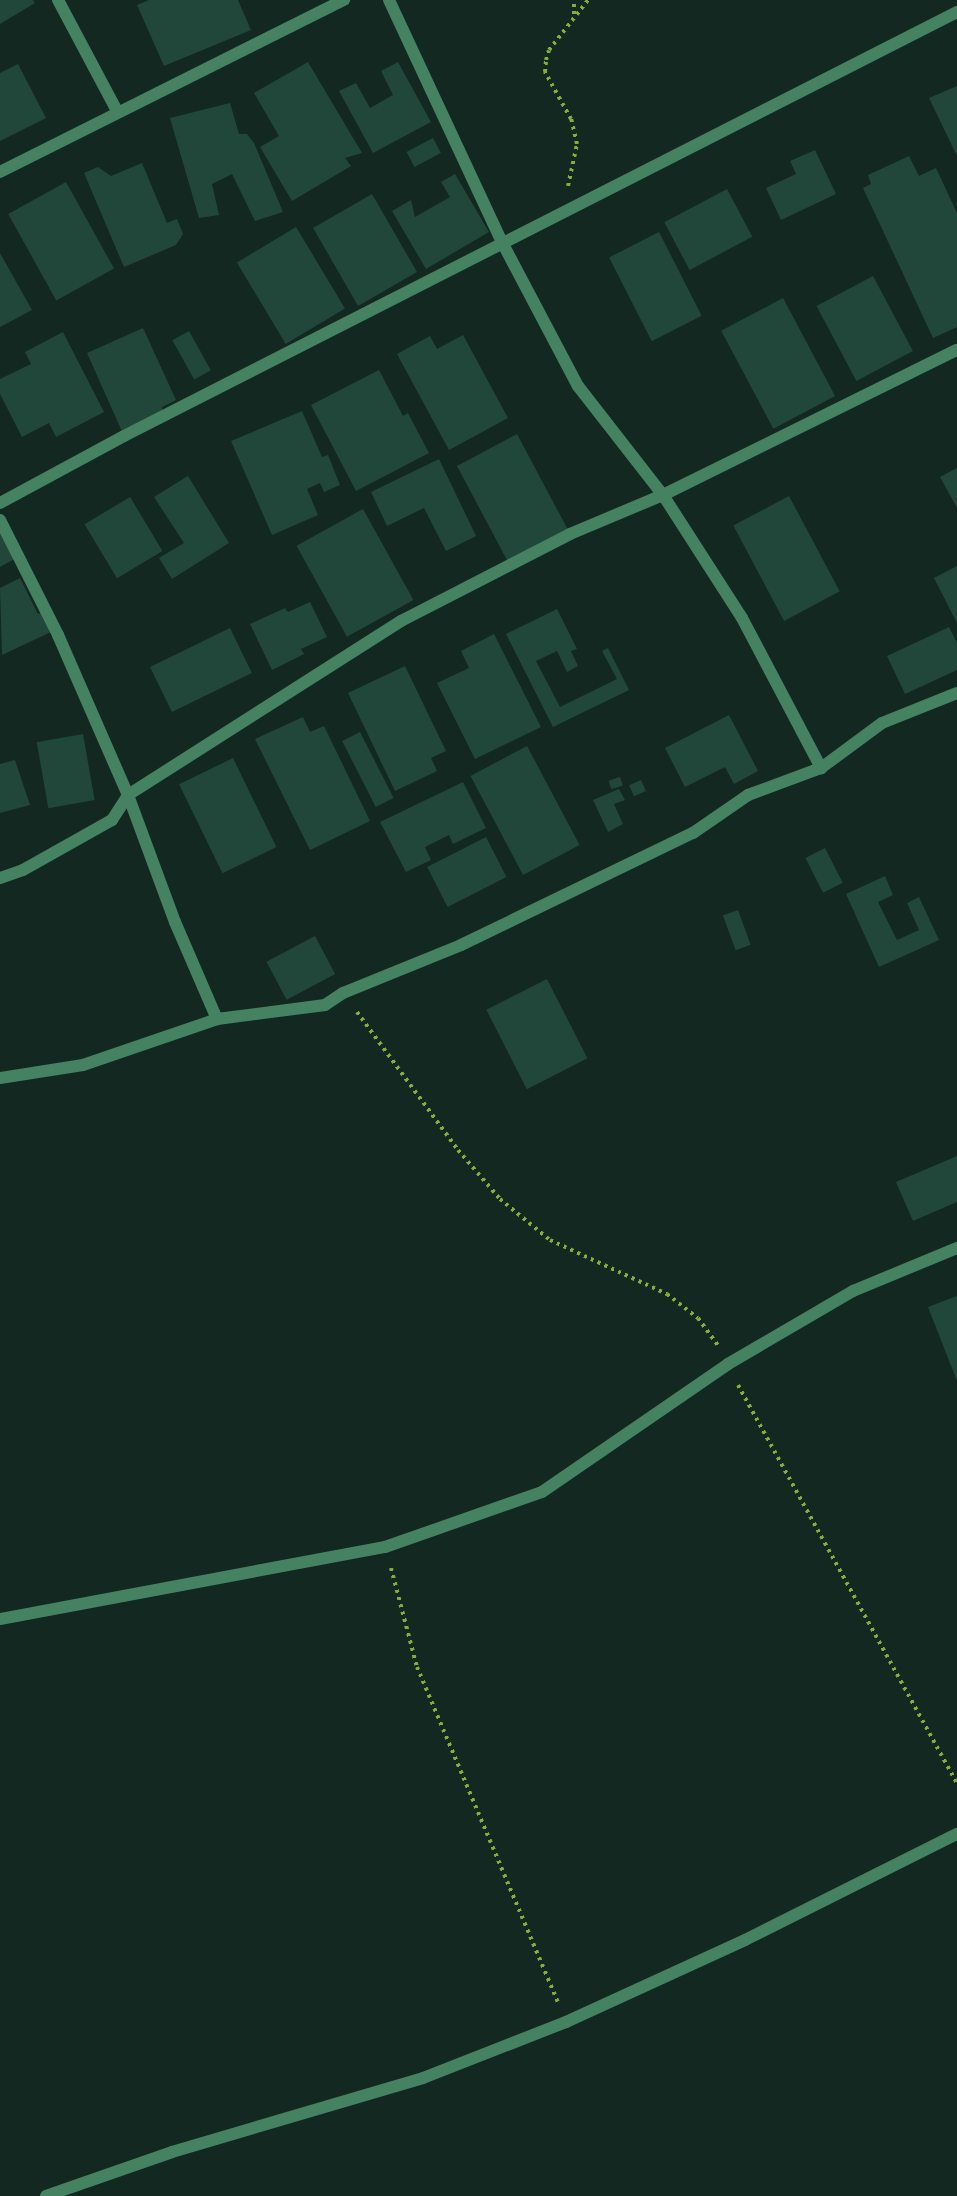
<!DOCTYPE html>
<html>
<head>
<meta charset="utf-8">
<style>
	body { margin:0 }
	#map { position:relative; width:957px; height:2196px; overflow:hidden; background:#132820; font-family:Figtree,sans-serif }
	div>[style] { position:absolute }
	.building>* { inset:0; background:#21473a; transform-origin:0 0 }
	.path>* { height:4px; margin-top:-2px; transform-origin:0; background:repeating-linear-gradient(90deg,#83af3e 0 3px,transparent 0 7.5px) }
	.street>* { height:12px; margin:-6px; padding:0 6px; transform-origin:6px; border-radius:6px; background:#448262 }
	span { translate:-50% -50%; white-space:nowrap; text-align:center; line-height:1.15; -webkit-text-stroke:6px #132820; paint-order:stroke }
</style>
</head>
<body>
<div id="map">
	<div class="building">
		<div style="clip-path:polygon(0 0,33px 0,35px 3px,0 24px)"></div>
		<div style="clip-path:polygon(149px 0,238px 0,251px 30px,164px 66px,137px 5px)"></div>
		<div style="clip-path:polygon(308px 62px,362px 153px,345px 158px,351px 166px,292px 201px,260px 147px,279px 136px,254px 93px)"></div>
		<div style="clip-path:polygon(398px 62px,431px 122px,373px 153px,339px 91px,356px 83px,370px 108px,393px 95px,381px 71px)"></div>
		<div style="clip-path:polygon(18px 64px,46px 118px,0 141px,0 73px)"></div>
		<div style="clip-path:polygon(957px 86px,957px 156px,929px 98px)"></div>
		<div style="clip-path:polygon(230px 103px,239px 134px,247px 134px,254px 143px,283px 212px,255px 221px,232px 174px,212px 184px,219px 215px,199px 218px,170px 118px)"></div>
		<div style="left:433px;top:138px;width:17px;height:30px;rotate:62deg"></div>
		<div style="clip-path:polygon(815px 150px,836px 194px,781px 220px,766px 188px,796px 174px,790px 161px)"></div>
		<div style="clip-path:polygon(909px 156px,919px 176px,936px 168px,957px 213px,957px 327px,933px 338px,863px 188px,871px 184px,868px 175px)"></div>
		<div style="clip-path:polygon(142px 163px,167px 223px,177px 219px,183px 234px,176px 245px,124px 267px,84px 173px,98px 167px,111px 176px)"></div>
		<div style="clip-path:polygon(455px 174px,489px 232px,426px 269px,392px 211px,411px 200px,415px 217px,450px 197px,441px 182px)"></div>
		<div style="left:66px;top:182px;width:99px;height:66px;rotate:61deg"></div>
		<div style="left:727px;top:189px;width:54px;height:71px;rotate:62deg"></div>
		<div style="left:372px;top:194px;width:90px;height:68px;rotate:60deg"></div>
		<div style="left:296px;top:227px;width:95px;height:69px;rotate:59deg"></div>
		<div style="left:659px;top:232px;width:94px;height:56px;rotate:63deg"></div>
		<div style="clip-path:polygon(0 253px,32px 310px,0 327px)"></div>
		<div style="left:873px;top:276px;width:85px;height:64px;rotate:62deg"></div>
		<div style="left:783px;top:298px;width:111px;height:70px;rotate:62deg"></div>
		<div style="clip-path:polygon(143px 328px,176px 400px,162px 407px,164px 418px,124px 436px,87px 353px)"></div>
		<div style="left:189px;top:331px;width:45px;height:19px;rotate:61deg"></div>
		<div style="clip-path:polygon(63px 332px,104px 412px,56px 437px,49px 423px,22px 437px,0 394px,0 379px,31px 364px,25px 352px)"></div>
		<div style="clip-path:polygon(463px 335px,508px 418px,449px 450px,397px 354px,430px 336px,437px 349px)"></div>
		<div style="clip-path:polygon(379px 370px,403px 416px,408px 413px,429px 453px,356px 491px,311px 405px)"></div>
		<div style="clip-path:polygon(302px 411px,322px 457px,328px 455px,340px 485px,324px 492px,320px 483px,307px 489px,318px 515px,272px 535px,231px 441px)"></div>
		<div style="left:517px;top:434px;width:113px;height:68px;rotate:62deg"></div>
		<div style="clip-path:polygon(439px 459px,476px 536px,446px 551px,424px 508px,387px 526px,371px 492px)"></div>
		<div style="clip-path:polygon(957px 468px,957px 508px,940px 477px)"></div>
		<div style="clip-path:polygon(188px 476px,229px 543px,172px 579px,159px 558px,184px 543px,154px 497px)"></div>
		<div style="left:789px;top:496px;width:108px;height:63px;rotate:62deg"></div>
		<div style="left:130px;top:497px;width:63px;height:53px;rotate:59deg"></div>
		<div style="left:363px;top:509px;width:104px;height:76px;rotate:61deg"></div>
		<div style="clip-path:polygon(0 526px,18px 557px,0 567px)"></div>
		<div style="clip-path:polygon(957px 566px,957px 623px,934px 578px)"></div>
		<div style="clip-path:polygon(20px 578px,38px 614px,43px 612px,53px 631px,2px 655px,0 588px)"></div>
		<div style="clip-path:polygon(310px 602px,327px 637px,301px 649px,304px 654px,272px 670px,250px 624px,285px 608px,288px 612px)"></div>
		<div style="clip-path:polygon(557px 609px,577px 649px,571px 651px,578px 666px,567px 672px,557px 651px,536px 661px,560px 707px,617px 679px,602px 651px,608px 648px,629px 690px,553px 727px,506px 634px)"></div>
		<div style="clip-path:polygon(949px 627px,957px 643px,957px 670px,905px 694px,887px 656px)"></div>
		<div style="left:230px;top:628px;width:50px;height:89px;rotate:64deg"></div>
		<div style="clip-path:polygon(494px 634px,541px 727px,475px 759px,437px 683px,469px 668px,461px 651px)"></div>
		<div style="clip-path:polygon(405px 666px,446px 751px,431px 758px,437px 771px,395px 791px,348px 693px)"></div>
		<div style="clip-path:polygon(729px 715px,758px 771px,734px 784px,725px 767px,685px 787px,665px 748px)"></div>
		<div style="clip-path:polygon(303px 717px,310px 732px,324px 726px,370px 821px,310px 850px,255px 739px)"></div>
		<div style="left:360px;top:732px;width:74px;height:20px;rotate:63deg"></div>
		<div style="left:83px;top:734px;width:67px;height:47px;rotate:80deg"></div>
		<div style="left:527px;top:746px;width:112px;height:64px;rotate:62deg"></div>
		<div style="left:233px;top:758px;width:99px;height:60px;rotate:64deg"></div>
		<div style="clip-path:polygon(15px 760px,30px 805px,0 813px,0 764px)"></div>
		<div style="left:620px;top:777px;width:9px;height:12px;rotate:72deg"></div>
		<div style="left:641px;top:780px;width:12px;height:13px;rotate:66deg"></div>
		<div style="clip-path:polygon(463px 782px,486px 828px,453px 844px,449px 835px,425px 847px,431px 860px,406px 872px,380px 822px)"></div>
		<div style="clip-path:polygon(619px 789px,625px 800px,614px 804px,623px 824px,608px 832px,593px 800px)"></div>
		<div style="left:486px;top:837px;width:45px;height:66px;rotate:63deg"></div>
		<div style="left:825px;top:848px;width:39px;height:22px;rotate:63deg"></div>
		<div style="clip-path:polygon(885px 876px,893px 895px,878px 902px,897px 940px,919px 930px,907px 903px,919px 897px,939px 940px,879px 967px,846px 894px)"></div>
		<div style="left:738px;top:910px;width:37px;height:16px;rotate:70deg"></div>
		<div style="left:315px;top:936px;width:43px;height:55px;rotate:62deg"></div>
		<div style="left:547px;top:979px;width:89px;height:68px;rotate:63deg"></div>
		<div style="clip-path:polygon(957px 1156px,957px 1202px,913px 1221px,896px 1182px)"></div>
		<div style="clip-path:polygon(957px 1296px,957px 1381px,928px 1307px)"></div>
	</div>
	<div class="path">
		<div style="left:574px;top:14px;width:14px;rotate:-90deg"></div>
		<div style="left:568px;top:186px;width:43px;rotate:-77.9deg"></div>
		<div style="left:577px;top:144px;width:26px;rotate:-103deg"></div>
		<div style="left:571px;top:119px;width:54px;rotate:-119deg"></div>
		<div style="left:545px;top:72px;width:12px;rotate:-85deg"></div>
		<div style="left:546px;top:60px;width:10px;rotate:-73deg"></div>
		<div style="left:549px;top:50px;width:63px;rotate:-52deg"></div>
		<div style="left:357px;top:1012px;width:171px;rotate:53.8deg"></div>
		<div style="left:458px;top:1150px;width:65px;rotate:49.4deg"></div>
		<div style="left:500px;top:1199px;width:65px;rotate:39.4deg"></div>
		<div style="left:550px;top:1240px;width:129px;rotate:24.8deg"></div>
		<div style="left:667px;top:1294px;width:39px;rotate:38deg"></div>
		<div style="left:698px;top:1318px;width:34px;rotate:54deg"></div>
		<div style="left:738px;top:1385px;width:454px;rotate:61.2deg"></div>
		<div style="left:391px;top:1568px;width:102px;rotate:75.3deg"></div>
		<div style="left:417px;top:1667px;width:363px;rotate:67.2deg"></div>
	</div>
	<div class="street">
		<div style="left:58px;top:0;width:126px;rotate:62deg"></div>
		<div style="left:389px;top:0;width:269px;rotate:65deg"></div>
		<div style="left:503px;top:244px;width:161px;rotate:62.2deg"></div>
		<div style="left:578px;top:386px;width:138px;rotate:52.1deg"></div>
		<div style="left:663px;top:495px;width:146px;rotate:57.3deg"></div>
		<div style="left:742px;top:618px;width:170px;rotate:62.2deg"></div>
		<div style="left:0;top:172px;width:385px;rotate:-26.6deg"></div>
		<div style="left:0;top:503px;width:141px;rotate:-28.4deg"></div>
		<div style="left:124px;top:436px;width:935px;rotate:-26.98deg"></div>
		<div style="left:0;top:520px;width:129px;rotate:63.2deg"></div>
		<div style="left:58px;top:635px;width:175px;rotate:66.4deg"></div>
		<div style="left:128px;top:795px;width:135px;rotate:69.7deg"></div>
		<div style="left:175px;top:922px;width:106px;rotate:66.6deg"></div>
		<div style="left:0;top:878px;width:24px;rotate:-19deg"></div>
		<div style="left:23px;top:870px;width:102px;rotate:-29.3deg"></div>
		<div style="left:112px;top:820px;width:30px;rotate:-57deg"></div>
		<div style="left:128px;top:795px;width:324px;rotate:-32.5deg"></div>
		<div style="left:401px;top:621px;width:190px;rotate:-27.2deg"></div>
		<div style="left:570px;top:534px;width:101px;rotate:-22.8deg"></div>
		<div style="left:663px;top:495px;width:328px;rotate:-26.3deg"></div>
		<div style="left:0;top:1078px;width:84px;rotate:-8.9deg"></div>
		<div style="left:83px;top:1065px;width:142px;rotate:-18.9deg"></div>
		<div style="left:217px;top:1019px;width:109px;rotate:-7.4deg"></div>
		<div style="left:325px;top:1005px;width:22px;rotate:-34deg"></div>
		<div style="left:343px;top:993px;width:127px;rotate:-22.1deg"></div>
		<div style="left:461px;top:945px;width:258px;rotate:-25.8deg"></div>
		<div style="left:693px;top:833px;width:67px;rotate:-34.6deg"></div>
		<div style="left:748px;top:795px;width:78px;rotate:-20.3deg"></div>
		<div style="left:821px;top:768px;width:76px;rotate:-36.4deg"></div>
		<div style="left:882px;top:723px;width:81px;rotate:-21.8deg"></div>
		<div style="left:0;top:1619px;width:392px;rotate:-10.6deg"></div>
		<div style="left:385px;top:1547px;width:166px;rotate:-19.3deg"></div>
		<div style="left:542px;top:1492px;width:226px;rotate:-34.5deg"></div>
		<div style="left:728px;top:1364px;width:145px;rotate:-30.3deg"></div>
		<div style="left:853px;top:1291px;width:113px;rotate:-22.5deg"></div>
		<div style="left:46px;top:2196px;width:133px;rotate:-19.2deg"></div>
		<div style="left:172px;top:2152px;width:262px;rotate:-16.4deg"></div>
		<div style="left:423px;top:2078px;width:154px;rotate:-21.4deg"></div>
		<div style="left:566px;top:2022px;width:197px;rotate:-24.6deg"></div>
		<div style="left:745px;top:1940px;width:237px;rotate:-26.6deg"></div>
	</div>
</div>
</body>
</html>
